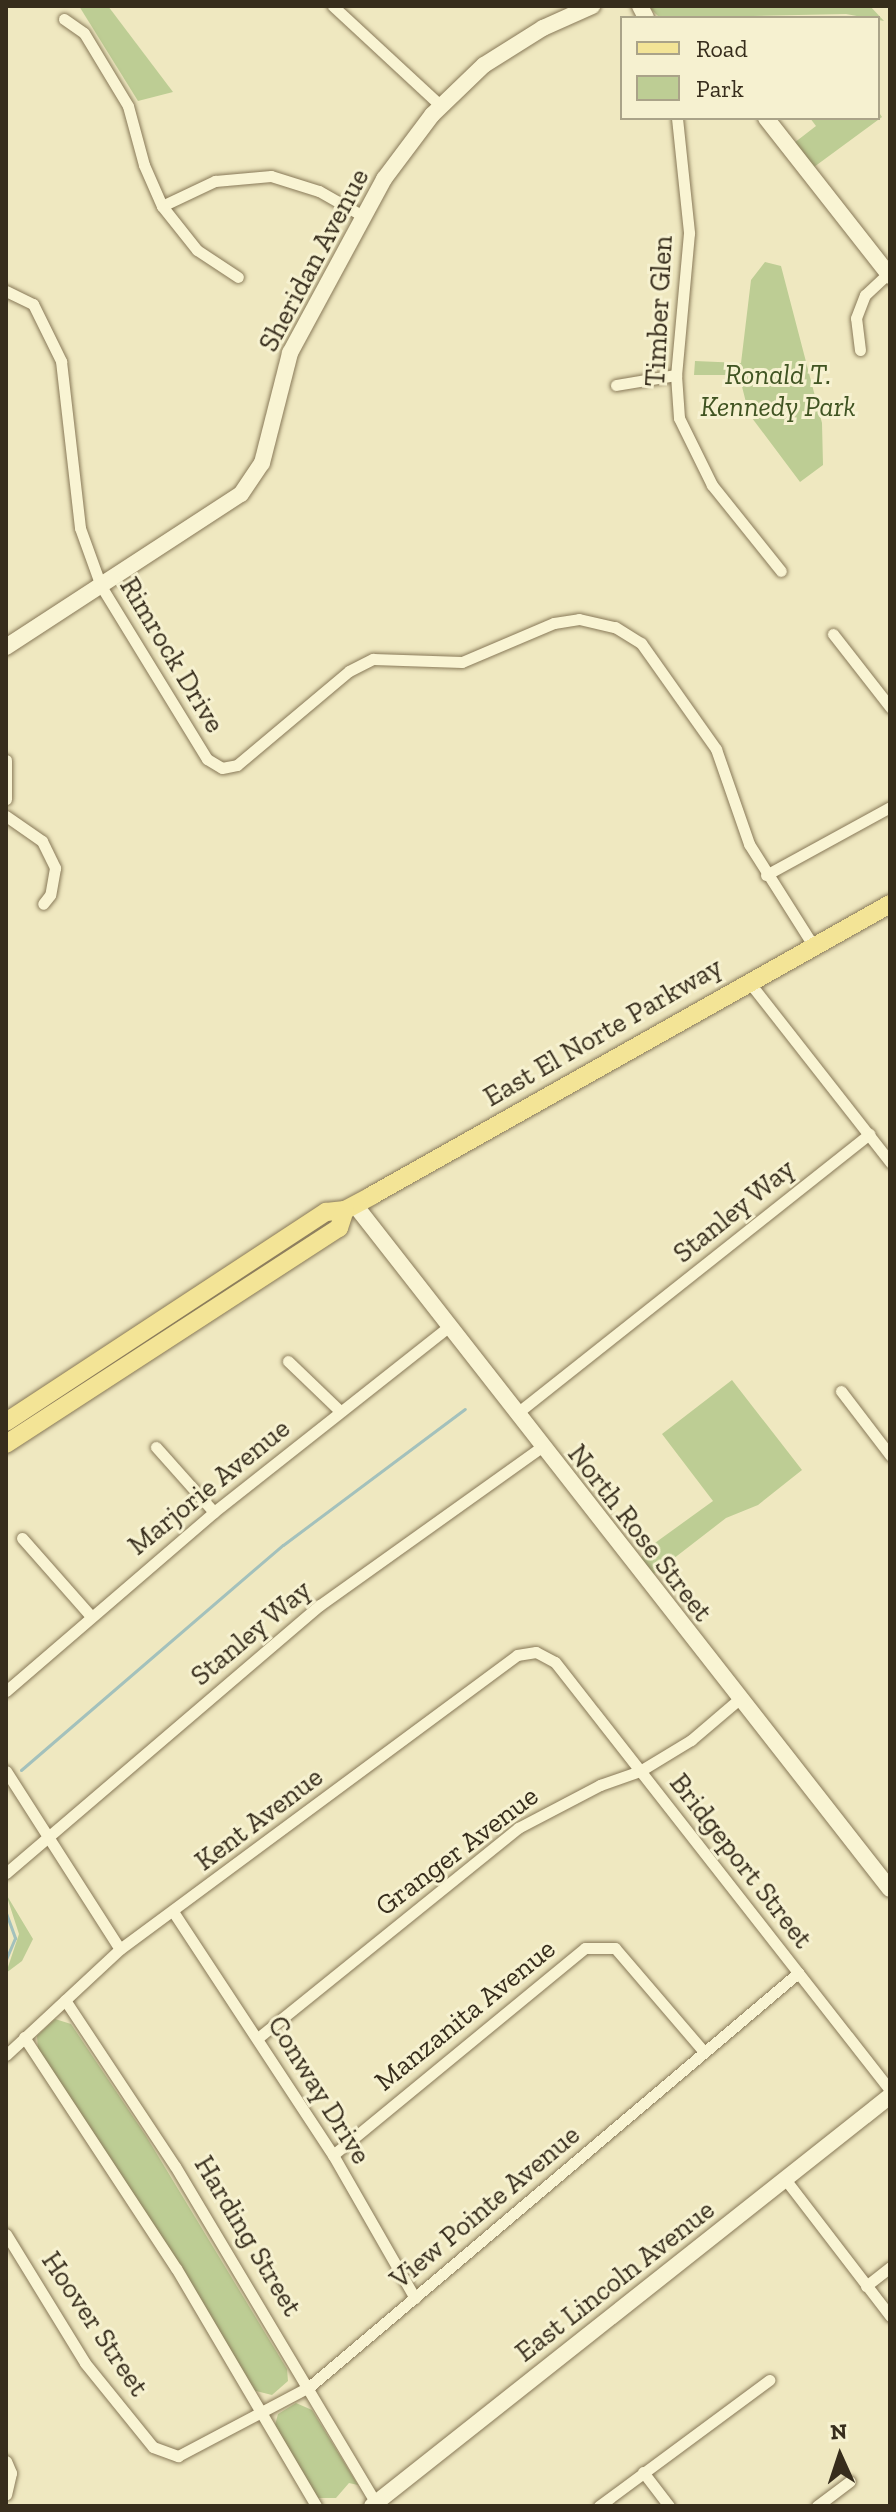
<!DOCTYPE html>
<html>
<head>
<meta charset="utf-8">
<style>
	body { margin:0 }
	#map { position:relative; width:896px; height:2512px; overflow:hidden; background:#efe8c0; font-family:"Zilla Slab",serif }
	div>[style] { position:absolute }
	.green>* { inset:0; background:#bdcd94 }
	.stream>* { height:3px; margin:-1.5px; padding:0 1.5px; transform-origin:1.5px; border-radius:1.5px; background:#a3c1bc }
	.roads { filter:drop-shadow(0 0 2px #887958) drop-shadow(0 0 2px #887958) }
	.street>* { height:11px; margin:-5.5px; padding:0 5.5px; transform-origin:5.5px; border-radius:5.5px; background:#f9f4d3 }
	.secondary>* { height:16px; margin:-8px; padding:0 8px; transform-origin:8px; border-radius:8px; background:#f9f4d3 }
	.primary>* { height:18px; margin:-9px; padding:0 9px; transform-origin:9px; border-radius:9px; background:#f3e496 }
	span { translate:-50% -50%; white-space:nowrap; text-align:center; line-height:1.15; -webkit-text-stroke:6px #f6f1d0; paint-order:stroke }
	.street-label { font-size:28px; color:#372d1c }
	.park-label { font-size:28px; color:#405422; font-style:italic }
	.frame { position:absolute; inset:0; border:8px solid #372d1c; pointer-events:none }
	.legend { position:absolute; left:620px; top:16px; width:260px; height:104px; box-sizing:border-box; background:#f6f1d0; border:2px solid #aaa388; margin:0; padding:10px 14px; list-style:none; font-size:24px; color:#372d1c }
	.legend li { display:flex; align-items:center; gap:16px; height:40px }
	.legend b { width:40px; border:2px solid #aaa388 }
	.north { position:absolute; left:800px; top:2416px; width:80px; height:80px; -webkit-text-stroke:6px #f6f1d0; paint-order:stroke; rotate:357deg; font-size:22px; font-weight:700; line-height:32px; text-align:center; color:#372d1c }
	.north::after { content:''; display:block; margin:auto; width:28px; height:36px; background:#372d1c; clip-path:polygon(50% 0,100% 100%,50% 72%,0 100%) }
</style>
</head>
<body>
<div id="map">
	<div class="green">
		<div style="clip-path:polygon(79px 6px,108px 6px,173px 92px,138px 101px)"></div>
		<div style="clip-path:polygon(648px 6px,870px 6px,884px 21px,846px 14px,660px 18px)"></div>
		<div style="clip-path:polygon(878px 111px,882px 117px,814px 167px,794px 143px,816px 126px,810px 118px,878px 118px)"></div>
		<div style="clip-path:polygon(765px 262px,781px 266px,822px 423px,823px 465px,800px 482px,749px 414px,739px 375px,694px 375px,695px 361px,741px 363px,751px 280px)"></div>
		<div style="clip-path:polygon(732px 1380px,802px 1470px,758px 1505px,726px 1518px,651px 1576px,639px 1560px,648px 1548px,713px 1501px,662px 1434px)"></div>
		<div style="clip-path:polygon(6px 1894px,33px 1939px,22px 1961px,6px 1973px,19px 1934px)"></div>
		<div style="clip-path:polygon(55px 2019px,71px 2024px,146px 2136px,287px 2369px,288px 2381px,272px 2395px,252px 2390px,38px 2050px,37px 2036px)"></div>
		<div style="clip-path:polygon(296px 2403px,312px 2410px,358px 2485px,349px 2483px,336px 2498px,318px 2498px,275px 2425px,278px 2414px)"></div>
	</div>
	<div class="stream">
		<div style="left:21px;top:1770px;width:345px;rotate:-40.7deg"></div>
		<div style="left:283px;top:1545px;width:227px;rotate:-36.8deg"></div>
		<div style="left:6px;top:1913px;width:27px;rotate:70deg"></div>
		<div style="left:15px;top:1938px;width:23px;rotate:113deg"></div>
	</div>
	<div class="roads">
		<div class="street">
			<div style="left:333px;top:6px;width:147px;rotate:42.8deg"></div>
			<div style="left:64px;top:19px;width:24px;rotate:35deg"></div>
			<div style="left:84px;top:33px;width:85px;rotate:58.9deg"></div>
			<div style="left:128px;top:106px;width:61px;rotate:74.8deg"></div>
			<div style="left:144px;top:165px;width:45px;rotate:66.3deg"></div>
			<div style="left:162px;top:206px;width:56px;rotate:51.5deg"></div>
			<div style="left:197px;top:250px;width:49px;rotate:33.4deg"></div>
			<div style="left:677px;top:118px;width:116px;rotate:84deg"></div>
			<div style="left:689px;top:233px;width:143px;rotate:95.2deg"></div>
			<div style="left:676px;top:375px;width:43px;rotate:86deg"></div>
			<div style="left:679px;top:418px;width:75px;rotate:63.8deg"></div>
			<div style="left:712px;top:485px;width:110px;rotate:51.3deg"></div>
			<div style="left:162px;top:206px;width:59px;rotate:-25.3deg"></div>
			<div style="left:215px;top:181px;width:56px;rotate:-5.1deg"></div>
			<div style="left:271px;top:176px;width:50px;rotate:17.4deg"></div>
			<div style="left:319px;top:191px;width:48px;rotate:29.7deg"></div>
			<div style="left:6px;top:291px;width:30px;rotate:26deg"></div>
			<div style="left:33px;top:304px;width:64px;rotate:63.8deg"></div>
			<div style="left:61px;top:361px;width:168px;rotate:83.5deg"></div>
			<div style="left:80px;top:528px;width:62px;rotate:70.1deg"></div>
			<div style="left:101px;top:586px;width:203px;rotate:58.5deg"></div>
			<div style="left:207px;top:759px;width:17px;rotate:31deg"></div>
			<div style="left:222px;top:768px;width:15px;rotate:-11deg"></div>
			<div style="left:237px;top:765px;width:146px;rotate:-40deg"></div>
			<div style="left:349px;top:671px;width:27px;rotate:-27deg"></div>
			<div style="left:373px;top:659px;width:89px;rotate:1.9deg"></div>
			<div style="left:462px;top:662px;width:100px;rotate:-23deg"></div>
			<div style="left:554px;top:623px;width:25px;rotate:-9deg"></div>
			<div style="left:579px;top:619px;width:37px;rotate:13deg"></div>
			<div style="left:615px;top:627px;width:31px;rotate:32deg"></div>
			<div style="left:641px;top:643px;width:130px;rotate:54.7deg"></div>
			<div style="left:716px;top:749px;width:101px;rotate:70.8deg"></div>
			<div style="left:749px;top:844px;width:122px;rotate:57.7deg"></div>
			<div style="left:860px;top:350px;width:32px;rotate:-97deg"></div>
			<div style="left:856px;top:318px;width:25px;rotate:-69deg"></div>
			<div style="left:865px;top:295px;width:34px;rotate:-43deg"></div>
			<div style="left:616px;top:385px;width:61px;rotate:-9.5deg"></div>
			<div style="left:833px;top:634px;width:93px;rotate:52deg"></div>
			<div style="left:6px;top:760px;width:39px;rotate:90deg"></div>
			<div style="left:6px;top:816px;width:44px;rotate:34.8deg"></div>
			<div style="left:42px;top:841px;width:30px;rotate:64deg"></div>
			<div style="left:55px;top:868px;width:27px;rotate:100deg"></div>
			<div style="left:50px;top:895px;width:11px;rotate:128deg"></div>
			<div style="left:766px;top:875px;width:141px;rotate:-28.7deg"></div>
			<div style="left:749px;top:982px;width:229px;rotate:51.9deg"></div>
			<div style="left:288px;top:1361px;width:72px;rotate:43.9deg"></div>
			<div style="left:841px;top:1391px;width:81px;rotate:52.6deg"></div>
			<div style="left:516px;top:1414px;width:451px;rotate:-38.4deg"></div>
			<div style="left:156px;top:1447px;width:87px;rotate:48.3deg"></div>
			<div style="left:22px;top:1538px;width:103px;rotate:48.6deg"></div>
			<div style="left:6px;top:1691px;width:274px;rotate:-40.7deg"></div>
			<div style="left:214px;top:1512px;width:298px;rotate:-38.3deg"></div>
			<div style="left:6px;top:1771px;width:211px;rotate:57.4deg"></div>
			<div style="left:6px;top:1873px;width:413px;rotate:-40.5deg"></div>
			<div style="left:320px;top:1605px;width:270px;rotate:-35.5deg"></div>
			<div style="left:174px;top:1913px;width:290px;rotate:56.7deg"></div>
			<div style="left:333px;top:2155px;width:165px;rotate:60.2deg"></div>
			<div style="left:65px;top:2000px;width:199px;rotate:56.5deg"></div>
			<div style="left:175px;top:2166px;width:392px;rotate:59.2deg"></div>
			<div style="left:24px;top:2037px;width:277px;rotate:56.7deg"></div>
			<div style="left:176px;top:2268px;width:276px;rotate:59.5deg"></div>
			<div style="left:259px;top:2037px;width:333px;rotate:-38.9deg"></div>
			<div style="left:518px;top:1828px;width:93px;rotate:-27.7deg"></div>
			<div style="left:600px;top:1785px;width:42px;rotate:-19.3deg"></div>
			<div style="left:640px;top:1771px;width:60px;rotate:-31.3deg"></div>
			<div style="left:691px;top:1740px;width:62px;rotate:-40.4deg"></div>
			<div style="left:6px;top:2055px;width:156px;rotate:-42.9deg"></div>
			<div style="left:120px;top:1949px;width:494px;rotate:-36.5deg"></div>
			<div style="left:517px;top:1655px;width:19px;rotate:-9deg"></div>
			<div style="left:536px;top:1652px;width:21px;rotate:28deg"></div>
			<div style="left:555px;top:1662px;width:544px;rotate:51.95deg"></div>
			<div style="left:333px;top:2155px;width:326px;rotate:-39.4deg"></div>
			<div style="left:585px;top:1948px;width:30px"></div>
			<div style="left:615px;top:1948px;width:137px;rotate:49.4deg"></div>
			<div style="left:785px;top:2179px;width:173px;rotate:52.5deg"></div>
			<div style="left:6px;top:2234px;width:151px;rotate:58.5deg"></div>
			<div style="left:85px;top:2363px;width:108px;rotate:51deg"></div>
			<div style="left:153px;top:2447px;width:27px;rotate:20deg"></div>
			<div style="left:178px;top:2456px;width:148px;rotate:-27.8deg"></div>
			<div style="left:309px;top:2387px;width:641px;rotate:-40.25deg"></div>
			<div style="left:866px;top:2286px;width:31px;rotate:-38deg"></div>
			<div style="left:6px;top:2461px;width:13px;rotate:67deg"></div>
			<div style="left:11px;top:2473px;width:22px;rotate:103deg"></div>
			<div style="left:643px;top:2472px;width:43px;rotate:52.6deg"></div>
			<div style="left:599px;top:2506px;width:212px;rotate:-36.5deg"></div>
			<div style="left:817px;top:2506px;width:41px;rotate:-37.1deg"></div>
		</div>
		<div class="secondary">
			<div style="left:640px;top:6px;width:13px;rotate:63deg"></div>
			<div style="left:766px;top:118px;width:201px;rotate:51.9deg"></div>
			<div style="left:6px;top:647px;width:280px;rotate:-33.1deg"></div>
			<div style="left:241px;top:494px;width:37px;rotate:-56deg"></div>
			<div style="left:262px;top:463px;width:114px;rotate:-75.7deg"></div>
			<div style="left:290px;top:353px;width:198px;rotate:-61.6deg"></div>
			<div style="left:384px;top:179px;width:80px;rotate:-53.1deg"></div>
			<div style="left:432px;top:115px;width:72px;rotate:-43.9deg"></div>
			<div style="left:484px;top:65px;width:70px;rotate:-32.1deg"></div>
			<div style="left:543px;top:28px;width:54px;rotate:-24.2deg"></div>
			<div style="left:355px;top:1205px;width:868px;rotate:51.97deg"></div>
			<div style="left:372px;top:2506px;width:661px;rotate:-38.36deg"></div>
		</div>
		<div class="primary">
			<div style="left:6px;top:1422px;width:383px;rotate:-33.3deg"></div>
			<div style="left:326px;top:1212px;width:19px;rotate:-6deg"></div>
			<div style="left:345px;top:1210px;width:30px;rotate:-28deg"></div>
			<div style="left:371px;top:1196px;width:596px;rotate:-29.36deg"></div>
			<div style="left:6px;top:1444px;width:397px;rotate:-33deg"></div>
			<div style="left:339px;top:1228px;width:19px;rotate:-72deg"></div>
		</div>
	</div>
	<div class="street-label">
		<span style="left:314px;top:260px;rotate:-62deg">Sheridan Avenue</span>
		<span style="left:659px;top:311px;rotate:-87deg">Timber Glen</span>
		<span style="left:172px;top:655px;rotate:59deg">Rimrock Drive</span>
		<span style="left:603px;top:1032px;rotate:-30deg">East El Norte Parkway</span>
		<span style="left:734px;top:1211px;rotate:-39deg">Stanley Way</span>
		<span style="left:209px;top:1487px;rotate:-39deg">Marjorie Avenue</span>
		<span style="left:640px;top:1533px;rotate:52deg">North Rose Street</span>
		<span style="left:251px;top:1633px;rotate:-40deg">Stanley Way</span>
		<span style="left:259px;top:1819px;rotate:-37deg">Kent Avenue</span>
		<span style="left:457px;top:1851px;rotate:-37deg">Granger Avenue</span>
		<span style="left:741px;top:1861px;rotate:52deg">Bridgeport Street</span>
		<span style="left:465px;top:2015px;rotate:-39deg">Manzanita Avenue</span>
		<span style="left:319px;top:2090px;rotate:58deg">Conway Drive</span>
		<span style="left:485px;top:2207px;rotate:-40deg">View Pointe Avenue</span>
		<span style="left:248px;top:2236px;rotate:59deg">Harding Street</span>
		<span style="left:615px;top:2281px;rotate:-38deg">East Lincoln Avenue</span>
		<span style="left:95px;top:2324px;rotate:56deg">Hoover Street</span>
	</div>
	<div class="park-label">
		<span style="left:778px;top:391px">Ronald T.<br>Kennedy Park</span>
	</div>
	<div class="frame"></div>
	<ul class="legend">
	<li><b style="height:10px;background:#f3e496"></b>Road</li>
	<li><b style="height:22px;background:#bdcd94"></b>Park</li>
	</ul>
	<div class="north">N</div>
</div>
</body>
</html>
